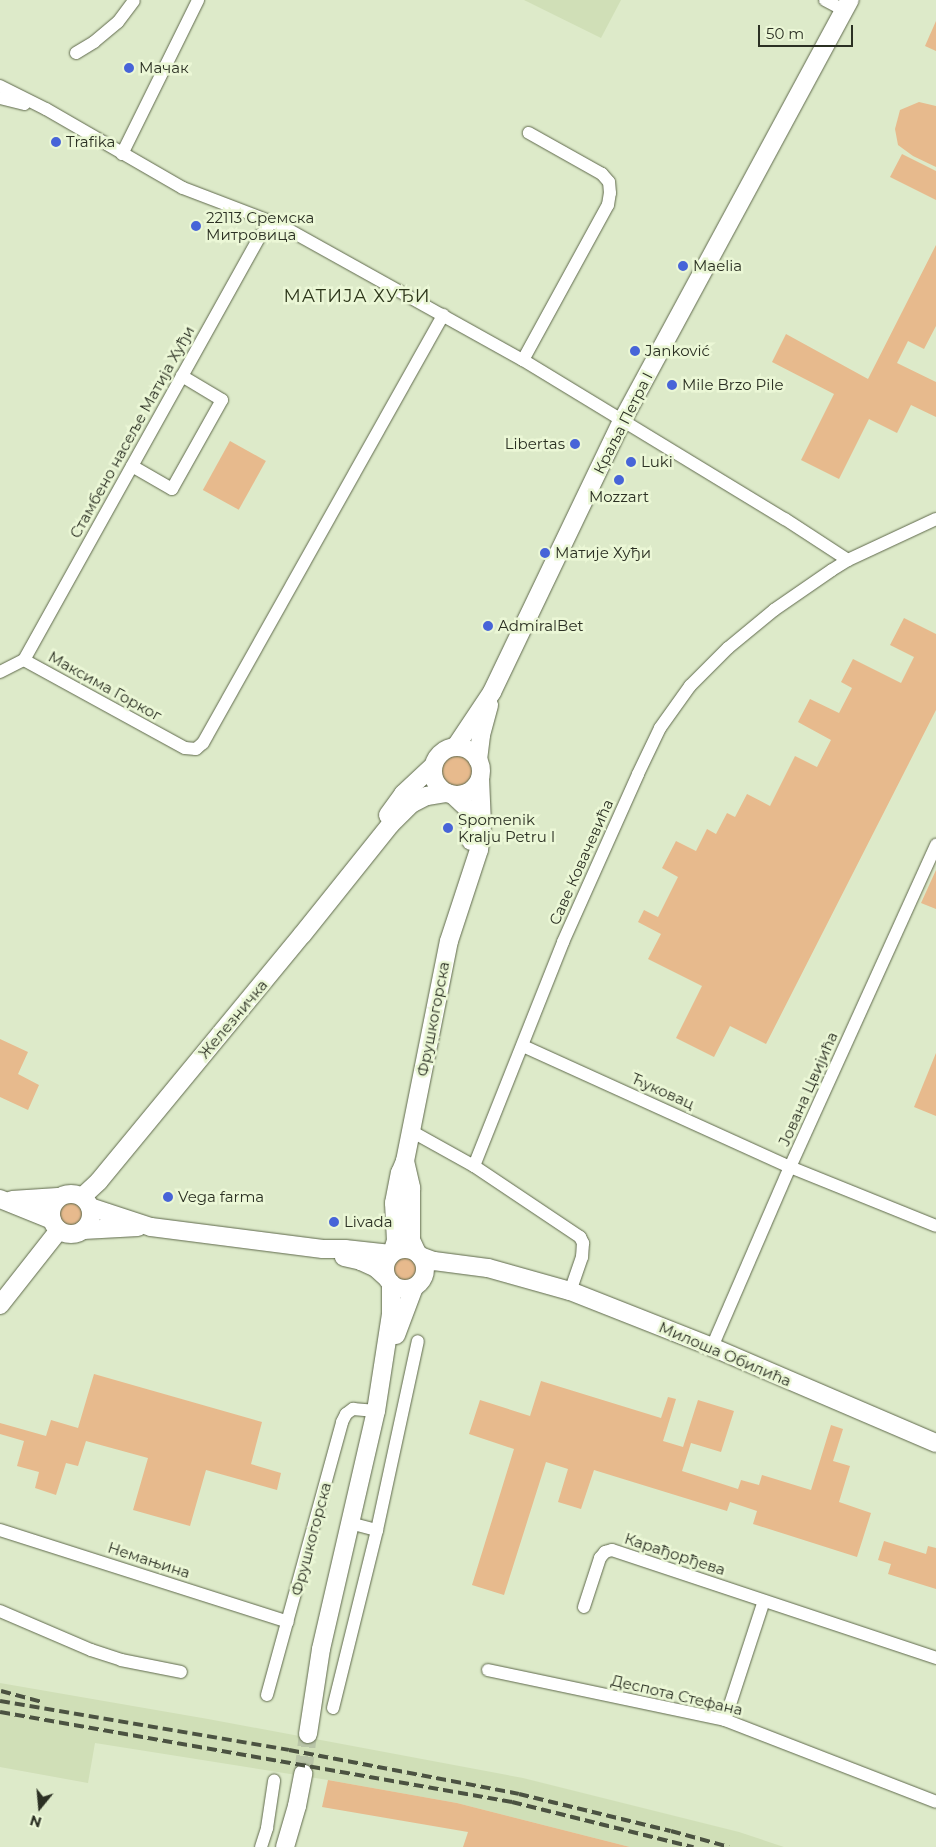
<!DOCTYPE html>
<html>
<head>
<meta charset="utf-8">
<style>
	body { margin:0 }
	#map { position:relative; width:936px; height:1847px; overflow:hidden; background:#ddeac9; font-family:Montserrat,sans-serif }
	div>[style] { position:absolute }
	.built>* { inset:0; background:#d0dfb7 }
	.green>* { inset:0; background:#e7ba8d; transform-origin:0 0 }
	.round { border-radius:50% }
	.secondary-tunnel>* { height:18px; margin-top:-9px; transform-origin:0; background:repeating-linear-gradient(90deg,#b9c5a8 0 18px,transparent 0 27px) }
	.roads { filter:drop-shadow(0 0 1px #5f694c) drop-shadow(0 0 1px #5f694c) }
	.street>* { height:12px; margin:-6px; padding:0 6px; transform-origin:6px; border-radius:6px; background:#fff }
	.secondary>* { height:18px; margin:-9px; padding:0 9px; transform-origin:9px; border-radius:9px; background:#fff }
	.secondary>.ring { margin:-9px; padding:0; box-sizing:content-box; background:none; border:18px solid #fff; border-radius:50% }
	.rail>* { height:4px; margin-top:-2px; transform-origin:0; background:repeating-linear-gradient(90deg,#4b5241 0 10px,transparent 0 15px) }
	.dots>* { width:14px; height:14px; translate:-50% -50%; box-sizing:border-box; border:2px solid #ebf7d6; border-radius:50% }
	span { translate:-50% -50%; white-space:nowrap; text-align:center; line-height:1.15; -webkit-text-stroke:5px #ebf7d6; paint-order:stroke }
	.poi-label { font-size:15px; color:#2b3023 }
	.left { translate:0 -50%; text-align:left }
	.right { translate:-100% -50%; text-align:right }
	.street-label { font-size:15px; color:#2b3023 }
	.quarter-label { font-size:18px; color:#2c351a; letter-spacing:1px }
	.north { position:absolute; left:15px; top:1782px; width:50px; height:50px; -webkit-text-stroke:4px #ebf7d6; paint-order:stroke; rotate:197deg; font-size:14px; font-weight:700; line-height:20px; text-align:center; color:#2b3023 }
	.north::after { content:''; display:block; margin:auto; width:18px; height:22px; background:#2b3023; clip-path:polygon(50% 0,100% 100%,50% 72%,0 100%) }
	.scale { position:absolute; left:758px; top:25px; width:95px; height:22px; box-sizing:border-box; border:2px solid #2b3023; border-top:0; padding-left:6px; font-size:15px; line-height:18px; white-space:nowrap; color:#2b3023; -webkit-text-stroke:4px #ebf7d6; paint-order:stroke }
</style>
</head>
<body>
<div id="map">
	<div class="built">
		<div style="clip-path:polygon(524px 0,621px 0,601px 38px)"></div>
		<div style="clip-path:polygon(0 1683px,208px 1719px,523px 1778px,739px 1832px,784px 1847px,630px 1847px,457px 1803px,328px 1780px,95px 1743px,88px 1783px,0 1767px)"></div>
	</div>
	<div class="green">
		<div style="clip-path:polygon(936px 21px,936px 51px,925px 46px)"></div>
		<div style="clip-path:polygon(919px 102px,936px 106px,936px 167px,913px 156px,898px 145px,895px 129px,900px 110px)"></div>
		<div style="clip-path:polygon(902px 154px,936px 171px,936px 200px,890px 177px)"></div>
		<div style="clip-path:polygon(936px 245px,936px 326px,924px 349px,908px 341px,897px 363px,936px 382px,936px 417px,911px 405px,897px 433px,869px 419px,839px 479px,801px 460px,834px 394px,772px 362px,786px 334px,868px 379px)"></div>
		<div style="left:230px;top:441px;width:41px;height:56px;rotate:29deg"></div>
		<div style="clip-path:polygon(904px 618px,936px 634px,936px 710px,766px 1044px,730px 1026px,714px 1057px,676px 1038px,702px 986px,648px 959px,661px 934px,638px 922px,644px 910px,658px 917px,678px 877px,662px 868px,676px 841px,696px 851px,707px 829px,716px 834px,727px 813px,735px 817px,747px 794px,770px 806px,795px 756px,817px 767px,831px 740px,798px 722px,810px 699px,839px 713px,852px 688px,841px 682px,853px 659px,901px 683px,914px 657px,890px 645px)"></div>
		<div class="round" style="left:440px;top:755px;width:32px;height:32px"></div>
		<div style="clip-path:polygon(936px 870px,936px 909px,921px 903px)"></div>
		<div style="clip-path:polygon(0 1039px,28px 1052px,18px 1074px,39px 1085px,28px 1110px,0 1097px)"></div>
		<div style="clip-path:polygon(936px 1053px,936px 1116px,914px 1107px)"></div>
		<div class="round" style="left:58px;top:1202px;width:24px;height:24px"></div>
		<div class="round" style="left:393px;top:1257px;width:24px;height:24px"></div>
		<div style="clip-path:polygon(94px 1374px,262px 1422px,251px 1464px,281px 1473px,277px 1490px,206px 1470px,190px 1526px,133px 1510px,148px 1458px,86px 1441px,78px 1466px,66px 1463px,56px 1495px,35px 1488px,39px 1472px,17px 1466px,24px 1441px,0 1434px,0 1423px,46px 1436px,51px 1420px,78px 1428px)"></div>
		<div style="clip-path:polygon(541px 1381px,661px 1418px,668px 1397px,676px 1399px,663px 1441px,683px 1447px,698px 1400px,734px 1411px,721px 1452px,691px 1443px,682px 1471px,738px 1489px,741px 1480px,759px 1485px,762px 1475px,811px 1490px,831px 1425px,843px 1429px,833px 1461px,850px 1466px,839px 1502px,871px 1513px,857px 1557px,753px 1524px,757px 1511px,730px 1502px,727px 1511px,594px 1470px,581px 1509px,558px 1502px,568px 1469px,546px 1462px,504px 1595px,472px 1585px,514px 1449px,469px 1434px,480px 1400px,530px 1416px)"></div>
		<div style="clip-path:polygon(884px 1541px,926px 1554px,928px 1546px,936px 1548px,936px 1589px,888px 1574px,891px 1564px,878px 1560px)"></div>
		<div style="clip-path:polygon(328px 1780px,457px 1803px,630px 1847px,463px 1847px,468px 1832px,322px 1807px)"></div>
	</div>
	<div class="secondary-tunnel">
		<div style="left:303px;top:1774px;width:40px;rotate:-82.9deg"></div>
	</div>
	<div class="roads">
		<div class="street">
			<div style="left:825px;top:0;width:21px;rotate:28deg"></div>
			<div style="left:76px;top:53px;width:21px;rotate:-31deg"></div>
			<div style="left:94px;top:42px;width:31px;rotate:-40deg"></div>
			<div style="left:118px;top:22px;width:26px;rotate:-53deg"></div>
			<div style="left:0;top:86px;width:51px;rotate:26.6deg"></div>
			<div style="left:46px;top:109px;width:158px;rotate:30deg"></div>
			<div style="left:183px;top:188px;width:104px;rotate:20.9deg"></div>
			<div style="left:280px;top:225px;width:278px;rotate:29.1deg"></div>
			<div style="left:523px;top:360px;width:306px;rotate:31.3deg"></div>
			<div style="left:785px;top:519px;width:75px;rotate:33.1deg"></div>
			<div style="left:0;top:98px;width:25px;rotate:14deg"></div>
			<div style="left:122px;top:154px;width:172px;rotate:-63.7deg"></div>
			<div style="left:523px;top:360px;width:177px;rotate:-61.3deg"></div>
			<div style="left:608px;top:205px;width:12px;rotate:-81deg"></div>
			<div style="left:610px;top:193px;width:11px;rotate:-95deg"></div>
			<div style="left:609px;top:182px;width:11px;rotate:-131deg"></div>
			<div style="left:602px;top:174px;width:84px;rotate:-150.7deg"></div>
			<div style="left:132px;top:466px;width:46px;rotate:29.9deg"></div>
			<div style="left:172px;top:489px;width:102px;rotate:-60.7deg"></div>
			<div style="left:222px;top:400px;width:47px;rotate:-149deg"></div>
			<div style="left:24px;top:660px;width:487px;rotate:-60.9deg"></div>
			<div style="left:261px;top:235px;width:17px;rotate:-50deg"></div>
			<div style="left:0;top:672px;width:27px;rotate:-27deg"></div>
			<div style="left:24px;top:660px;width:183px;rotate:28.7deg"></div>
			<div style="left:185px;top:748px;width:11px;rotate:5deg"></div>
			<div style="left:196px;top:749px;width:9px;rotate:-41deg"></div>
			<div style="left:203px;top:743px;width:491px;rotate:-60.7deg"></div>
			<div style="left:523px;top:1046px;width:293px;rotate:24.4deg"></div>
			<div style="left:790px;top:1167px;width:157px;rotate:22deg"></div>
			<div style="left:411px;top:1131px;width:72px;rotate:29.1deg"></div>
			<div style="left:474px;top:1166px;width:128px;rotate:33.8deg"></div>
			<div style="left:580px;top:1237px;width:7px;rotate:63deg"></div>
			<div style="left:583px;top:1243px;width:14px;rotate:94deg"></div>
			<div style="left:582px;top:1257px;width:36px;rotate:109deg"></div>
			<div style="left:474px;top:1166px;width:241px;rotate:-68.3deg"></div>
			<div style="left:563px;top:942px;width:184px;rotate:-65.9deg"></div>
			<div style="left:638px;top:774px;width:51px;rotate:-64.4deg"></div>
			<div style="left:660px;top:728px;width:52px;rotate:-54.5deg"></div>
			<div style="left:690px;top:686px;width:54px;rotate:-45deg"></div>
			<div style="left:728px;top:648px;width:60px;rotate:-39.6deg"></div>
			<div style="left:774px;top:610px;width:70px;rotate:-34.6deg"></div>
			<div style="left:832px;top:570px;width:19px;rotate:-32deg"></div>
			<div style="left:848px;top:560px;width:97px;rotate:-25deg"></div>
			<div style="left:712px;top:1347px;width:196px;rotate:-66.6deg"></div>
			<div style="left:790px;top:1167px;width:354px;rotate:-65.6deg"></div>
			<div style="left:350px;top:1523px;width:28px;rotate:15deg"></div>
			<div style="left:0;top:1530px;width:302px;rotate:17.7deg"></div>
			<div style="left:584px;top:1607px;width:52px;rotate:-71.9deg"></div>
			<div style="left:600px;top:1558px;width:8px;rotate:-50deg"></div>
			<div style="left:605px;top:1552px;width:7px;rotate:-16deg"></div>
			<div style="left:612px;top:1550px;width:342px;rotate:18.4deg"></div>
			<div style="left:0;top:1611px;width:99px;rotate:23.2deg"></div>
			<div style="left:91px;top:1650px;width:32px;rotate:18deg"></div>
			<div style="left:121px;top:1660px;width:61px;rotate:11.3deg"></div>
			<div style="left:488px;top:1670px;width:242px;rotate:11.9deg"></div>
			<div style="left:725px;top:1720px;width:226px;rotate:21.2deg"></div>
			<div style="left:267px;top:1695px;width:283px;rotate:-74.6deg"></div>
			<div style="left:342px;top:1422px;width:9px;rotate:-63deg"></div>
			<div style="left:346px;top:1414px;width:9px;rotate:-36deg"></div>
			<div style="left:353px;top:1409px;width:23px;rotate:5deg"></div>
			<div style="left:333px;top:1708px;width:183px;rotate:-76.1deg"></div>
			<div style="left:377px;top:1530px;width:193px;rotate:-77.8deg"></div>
			<div style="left:725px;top:1720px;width:125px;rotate:-71.9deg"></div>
			<div style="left:261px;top:1847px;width:20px;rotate:-72deg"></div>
			<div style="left:267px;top:1828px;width:48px;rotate:-81.5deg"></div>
		</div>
		<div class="secondary">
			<div style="left:456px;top:746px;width:65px;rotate:-56.3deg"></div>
			<div style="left:492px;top:692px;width:301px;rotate:-64.4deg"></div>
			<div style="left:622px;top:421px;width:479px;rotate:-61.6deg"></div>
			<div class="ring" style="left:433px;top:747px;width:30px;height:30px"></div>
			<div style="left:478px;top:760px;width:25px;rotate:-83deg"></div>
			<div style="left:481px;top:735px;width:31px;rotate:-75deg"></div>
			<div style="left:453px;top:795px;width:19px;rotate:43deg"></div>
			<div style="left:467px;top:808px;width:16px;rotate:75deg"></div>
			<div style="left:471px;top:823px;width:18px;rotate:90deg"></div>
			<div style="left:388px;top:815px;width:26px;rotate:-54deg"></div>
			<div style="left:403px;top:794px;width:41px;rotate:-43deg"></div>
			<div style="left:405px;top:1161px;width:28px;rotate:77deg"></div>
			<div style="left:411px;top:1188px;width:52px;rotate:90deg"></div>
			<div style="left:411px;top:1240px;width:14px;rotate:65deg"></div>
			<div class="ring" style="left:51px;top:1194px;width:22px;height:22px"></div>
			<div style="left:82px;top:1197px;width:23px;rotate:-43deg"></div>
			<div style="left:99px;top:1181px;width:319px;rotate:-50.5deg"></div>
			<div style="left:302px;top:935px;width:141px;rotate:-51.3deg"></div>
			<div style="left:390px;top:825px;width:30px;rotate:-45deg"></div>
			<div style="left:411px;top:804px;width:18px;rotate:-27deg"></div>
			<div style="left:427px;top:796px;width:20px;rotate:-9deg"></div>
			<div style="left:0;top:1199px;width:56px;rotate:22deg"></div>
			<div style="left:12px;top:1200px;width:46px;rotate:-3.7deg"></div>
			<div style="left:90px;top:1207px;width:64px;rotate:18.2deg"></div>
			<div style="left:151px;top:1227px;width:173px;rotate:7.3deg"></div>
			<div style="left:323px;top:1249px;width:22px"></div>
			<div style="left:345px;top:1249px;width:46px;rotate:6.2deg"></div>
			<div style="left:83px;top:1230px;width:55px;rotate:-3.1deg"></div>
			<div class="ring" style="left:385px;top:1249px;width:22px;height:22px"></div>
			<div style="left:392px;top:1253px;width:13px;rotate:-72deg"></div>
			<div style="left:396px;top:1241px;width:38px;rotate:-93deg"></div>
			<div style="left:394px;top:1203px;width:31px;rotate:-79deg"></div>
			<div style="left:400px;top:1173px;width:13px;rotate:-67deg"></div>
			<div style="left:405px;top:1161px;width:224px;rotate:-78.7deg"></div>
			<div style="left:449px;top:941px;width:96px;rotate:-71.8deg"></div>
			<div style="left:479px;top:850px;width:26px;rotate:-83deg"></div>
			<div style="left:482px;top:824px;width:45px;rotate:-92.5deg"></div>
			<div style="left:420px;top:1256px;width:15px;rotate:20deg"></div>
			<div style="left:434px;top:1261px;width:54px;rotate:7.4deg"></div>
			<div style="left:488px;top:1268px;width:85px;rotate:15.7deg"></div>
			<div style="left:570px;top:1291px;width:153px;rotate:21.5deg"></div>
			<div style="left:712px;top:1347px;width:244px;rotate:23.2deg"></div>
			<div style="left:344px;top:1257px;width:17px;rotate:13deg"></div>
			<div style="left:361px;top:1261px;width:17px;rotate:25deg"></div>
			<div style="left:376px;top:1268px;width:13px;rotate:42deg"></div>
			<div style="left:0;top:1305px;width:95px;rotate:-51.8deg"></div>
			<div style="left:396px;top:1335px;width:51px;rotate:-69.4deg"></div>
			<div style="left:308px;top:1734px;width:86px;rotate:-81.3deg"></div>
			<div style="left:321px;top:1649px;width:244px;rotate:-77deg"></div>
			<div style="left:376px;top:1411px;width:98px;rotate:-81.2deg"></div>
			<div style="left:391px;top:1314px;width:31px;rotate:-90deg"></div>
			<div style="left:285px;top:1847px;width:43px;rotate:-73.7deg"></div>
			<div style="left:297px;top:1806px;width:33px;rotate:-79deg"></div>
		</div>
	</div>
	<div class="rail">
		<div style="left:1px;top:1691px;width:42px;rotate:15deg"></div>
		<div style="left:0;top:1701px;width:293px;rotate:9.6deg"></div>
		<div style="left:289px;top:1750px;width:234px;rotate:10.8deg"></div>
		<div style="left:519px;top:1794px;width:156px;rotate:13.7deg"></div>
		<div style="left:671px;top:1831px;width:60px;rotate:15.4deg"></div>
		<div style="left:0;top:1712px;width:520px;rotate:9.97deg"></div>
		<div style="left:512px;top:1802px;width:187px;rotate:14deg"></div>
	</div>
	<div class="dots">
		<div style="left:129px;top:68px;background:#4764d8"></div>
		<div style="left:56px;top:142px;background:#4764d8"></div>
		<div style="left:196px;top:226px;background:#4764d8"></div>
		<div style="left:683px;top:266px;background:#4764d8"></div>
		<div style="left:635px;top:351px;background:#4764d8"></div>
		<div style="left:672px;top:385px;background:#4764d8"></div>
		<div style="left:575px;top:444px;background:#4764d8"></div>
		<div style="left:631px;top:462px;background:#4764d8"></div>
		<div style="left:619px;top:480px;background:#4764d8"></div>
		<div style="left:545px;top:553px;background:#4764d8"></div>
		<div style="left:488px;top:626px;background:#4764d8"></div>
		<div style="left:448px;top:828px;background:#4764d8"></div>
		<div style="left:168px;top:1197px;background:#4764d8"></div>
		<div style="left:334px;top:1222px;background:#4764d8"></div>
	</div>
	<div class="poi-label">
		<span class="left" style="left:139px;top:68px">Мачак</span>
		<span class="left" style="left:66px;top:142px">Trafika</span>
		<span class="left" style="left:206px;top:226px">22113 Сремска<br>Митровица</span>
		<span class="left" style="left:693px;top:266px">Maelia</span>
		<span class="left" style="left:645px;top:351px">Janković</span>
		<span class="left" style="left:682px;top:385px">Mile Brzo Pile</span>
		<span class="right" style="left:565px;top:444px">Libertas</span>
		<span class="left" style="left:641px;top:462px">Luki</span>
		<span style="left:619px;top:497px">Mozzart</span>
		<span class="left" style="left:555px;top:553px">Матије Хуђи</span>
		<span class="left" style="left:498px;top:626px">AdmiralBet</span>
		<span class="left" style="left:458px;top:828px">Spomenik<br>Kralju Petru I</span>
		<span class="left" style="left:178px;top:1197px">Vega farma</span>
		<span class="left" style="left:344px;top:1222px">Livada</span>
	</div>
	<div class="street-label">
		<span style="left:623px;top:423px;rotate:-63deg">Краља Петра I</span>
		<span style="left:132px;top:432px;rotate:-61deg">Стамбено насеље Матија Хуђи</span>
		<span style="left:105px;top:686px;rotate:29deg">Максима Горког</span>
		<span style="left:581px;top:862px;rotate:-66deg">Саве Ковачевића</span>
		<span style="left:233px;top:1019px;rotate:-50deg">Железничка</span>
		<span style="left:433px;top:1019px;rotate:-79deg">Фрушкогорска</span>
		<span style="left:808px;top:1089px;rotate:-66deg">Јована Цвијића</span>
		<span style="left:663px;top:1091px;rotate:24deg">Ћуковац</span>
		<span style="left:725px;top:1354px;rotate:23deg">Милоша Обилића</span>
		<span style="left:311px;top:1539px;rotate:-75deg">Фрушкогорска</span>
		<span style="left:675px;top:1554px;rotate:18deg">Карађорђева</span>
		<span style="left:149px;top:1560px;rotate:18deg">Немањина</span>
		<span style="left:677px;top:1695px;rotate:13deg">Деспота Стефана</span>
	</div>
	<div class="quarter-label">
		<span style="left:357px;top:296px">МАТИЈА ХУЂИ</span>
	</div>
	<div class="north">N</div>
	<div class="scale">50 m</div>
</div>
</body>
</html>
